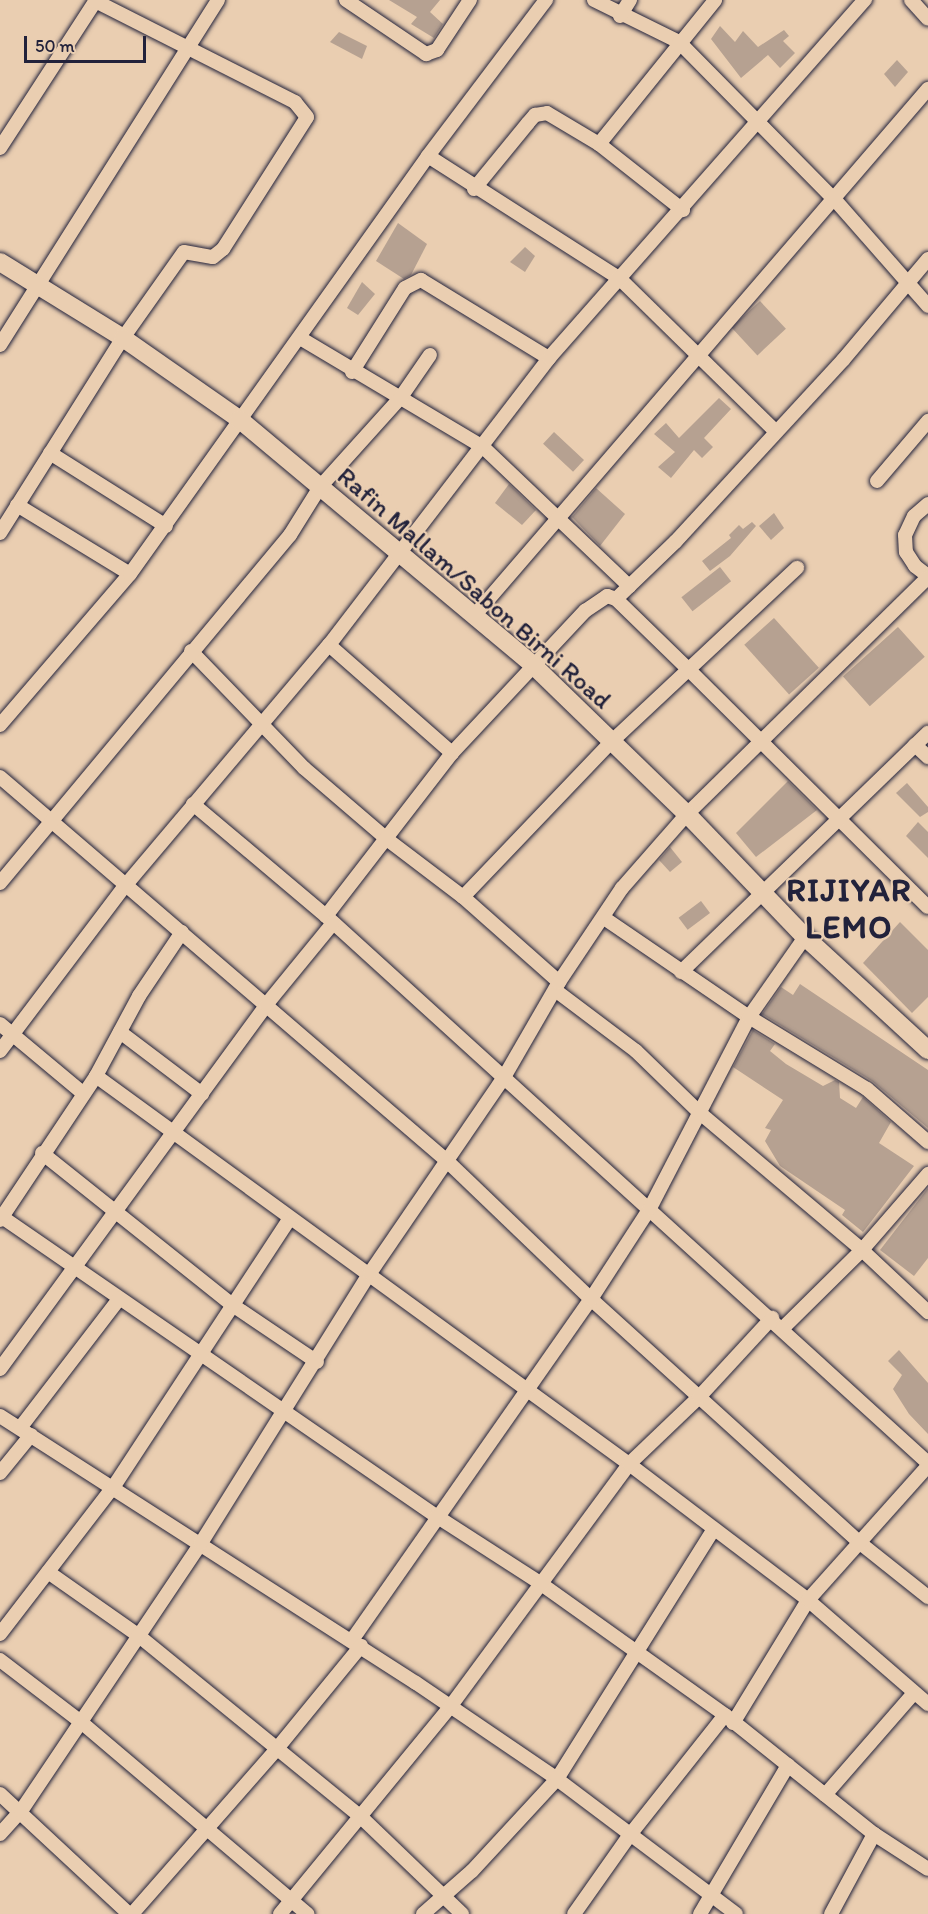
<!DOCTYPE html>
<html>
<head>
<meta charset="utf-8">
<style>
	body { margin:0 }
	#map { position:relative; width:928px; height:1914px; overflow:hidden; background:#eaceb1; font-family:Itim,sans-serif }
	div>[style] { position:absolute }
	.building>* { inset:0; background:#b6a191; transform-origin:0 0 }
	.roads { filter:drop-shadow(0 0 2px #22223b) drop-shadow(0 0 2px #22223b) }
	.street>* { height:14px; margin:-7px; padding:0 7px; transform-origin:7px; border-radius:7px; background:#eaceb1 }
	.secondary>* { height:18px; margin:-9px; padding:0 9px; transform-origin:9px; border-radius:9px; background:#eaceb1 }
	span { translate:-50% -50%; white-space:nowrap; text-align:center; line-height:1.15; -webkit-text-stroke:4.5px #eaceb1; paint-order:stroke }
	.street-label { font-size:26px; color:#22223b }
	.district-label { font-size:32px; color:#22223b; font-weight:700; letter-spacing:1.5px }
	.scale { position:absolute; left:24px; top:36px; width:122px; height:27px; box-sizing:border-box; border:3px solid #22223b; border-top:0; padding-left:8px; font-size:18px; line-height:21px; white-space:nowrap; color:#22223b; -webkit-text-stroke:4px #eaceb1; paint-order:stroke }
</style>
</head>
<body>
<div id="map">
	<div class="building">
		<div style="clip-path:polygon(389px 0,440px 0,430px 12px,443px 24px,434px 38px,411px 24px,417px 17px)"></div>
		<div style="clip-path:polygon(720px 26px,735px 42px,743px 31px,758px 47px,784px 30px,789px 36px,783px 41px,795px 53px,780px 68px,768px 55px,741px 78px,711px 39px)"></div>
		<div style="clip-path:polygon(339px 32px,367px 46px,362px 59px,330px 42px)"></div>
		<div style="clip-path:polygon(897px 60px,908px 72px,895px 87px,884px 74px)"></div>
		<div style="clip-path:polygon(398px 223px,427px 244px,411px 275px,404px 279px,376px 261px)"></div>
		<div style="clip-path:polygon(525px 247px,535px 256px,525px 272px,510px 262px)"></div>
		<div style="clip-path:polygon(362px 282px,375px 294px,358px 315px,347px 308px)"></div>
		<div style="left:760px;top:301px;width:38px;height:39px;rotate:47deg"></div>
		<div style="clip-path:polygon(719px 398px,731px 409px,704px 438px,713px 447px,702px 458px,694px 450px,671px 478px,658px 467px,675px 452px,654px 434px,666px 423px,679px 438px)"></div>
		<div style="left:554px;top:432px;width:41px;height:16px;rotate:43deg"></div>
		<div style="clip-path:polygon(509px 484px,536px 510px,522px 525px,495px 503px)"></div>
		<div style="clip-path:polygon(596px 488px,625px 514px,600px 546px,572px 517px)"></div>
		<div style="clip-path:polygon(774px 513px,784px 528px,771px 540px,759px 526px)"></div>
		<div style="clip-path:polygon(752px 522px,756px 526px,730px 556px,710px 571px,702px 561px,731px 538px,729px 535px,739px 525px,743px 529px)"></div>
		<div style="left:720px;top:567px;width:18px;height:49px;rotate:52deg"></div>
		<div style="left:774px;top:618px;width:67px;height:40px;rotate:48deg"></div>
		<div style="left:898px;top:627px;width:40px;height:74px;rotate:48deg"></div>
		<div style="clip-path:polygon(788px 781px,817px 810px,756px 857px,736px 833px)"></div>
		<div style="clip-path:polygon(907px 783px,928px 807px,928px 812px,920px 817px,896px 793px)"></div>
		<div style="clip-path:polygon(918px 822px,928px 832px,928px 858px,906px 836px)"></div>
		<div style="clip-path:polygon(670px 847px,682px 862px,670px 872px,659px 860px)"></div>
		<div style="left:701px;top:901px;width:15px;height:28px;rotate:53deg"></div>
		<div style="clip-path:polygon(900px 922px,928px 950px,928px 997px,912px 1013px,863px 963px)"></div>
		<div style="clip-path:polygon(800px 984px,928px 1070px,928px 1128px,872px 1081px,762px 1014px,781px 987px,793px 995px)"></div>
		<div style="clip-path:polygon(753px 1030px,775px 1044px,770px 1051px,786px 1064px,823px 1086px,835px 1080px,839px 1082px,840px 1098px,856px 1108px,863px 1097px,891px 1122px,879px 1143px,914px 1166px,863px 1232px,842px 1215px,845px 1210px,780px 1166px,765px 1141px,771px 1130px,765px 1128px,783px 1100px,733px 1067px)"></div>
		<div style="clip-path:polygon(928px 1188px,928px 1258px,914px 1276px,880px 1250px)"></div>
		<div style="clip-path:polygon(899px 1350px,928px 1383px,928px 1434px,909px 1414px,893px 1389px,902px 1375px,888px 1361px)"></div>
	</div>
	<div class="roads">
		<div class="street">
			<div style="left:346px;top:0;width:97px;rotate:34deg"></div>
			<div style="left:426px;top:54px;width:12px;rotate:-20deg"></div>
			<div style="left:437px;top:50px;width:60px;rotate:-56.6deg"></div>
			<div style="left:594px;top:0;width:95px;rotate:26.3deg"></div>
			<div style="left:679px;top:42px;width:222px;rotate:45.4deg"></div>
			<div style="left:835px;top:200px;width:141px;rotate:48.7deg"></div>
			<div style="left:911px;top:0;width:25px;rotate:48deg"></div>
			<div style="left:620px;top:16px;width:19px;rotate:-58deg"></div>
			<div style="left:599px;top:144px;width:185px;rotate:-51.1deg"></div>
			<div style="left:0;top:148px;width:176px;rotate:-57deg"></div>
			<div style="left:428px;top:156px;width:228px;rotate:32.6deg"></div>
			<div style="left:620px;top:279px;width:217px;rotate:44.4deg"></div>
			<div style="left:474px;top:189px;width:85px;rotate:-50.7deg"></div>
			<div style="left:528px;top:123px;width:11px;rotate:-49deg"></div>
			<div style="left:535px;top:115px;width:12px;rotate:-9deg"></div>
			<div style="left:547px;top:113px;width:61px;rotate:30.8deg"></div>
			<div style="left:599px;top:144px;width:107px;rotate:38.2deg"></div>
			<div style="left:300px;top:338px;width:213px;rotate:30.8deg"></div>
			<div style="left:483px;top:447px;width:202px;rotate:43.6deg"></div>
			<div style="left:0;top:345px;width:408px;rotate:-57.7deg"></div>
			<div style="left:352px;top:372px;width:99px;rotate:-57.8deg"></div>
			<div style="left:405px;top:288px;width:18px;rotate:-27deg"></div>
			<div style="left:421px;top:280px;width:150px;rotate:31.4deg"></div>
			<div style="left:50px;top:453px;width:137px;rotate:32.2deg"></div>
			<div style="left:877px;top:481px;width:79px;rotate:-49.6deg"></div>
			<div style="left:928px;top:504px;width:18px;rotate:139deg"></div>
			<div style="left:914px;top:516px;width:21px;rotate:115deg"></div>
			<div style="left:905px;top:535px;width:17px;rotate:87deg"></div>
			<div style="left:906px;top:552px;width:17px;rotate:57deg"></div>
			<div style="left:915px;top:566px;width:16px;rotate:38deg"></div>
			<div style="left:17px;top:505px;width:132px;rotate:31.4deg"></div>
			<div style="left:0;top:533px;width:231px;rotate:-57.8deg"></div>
			<div style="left:123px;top:338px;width:105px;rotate:-54.7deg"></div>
			<div style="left:184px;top:252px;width:29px;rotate:10deg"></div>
			<div style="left:213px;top:257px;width:13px;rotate:-39deg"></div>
			<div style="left:223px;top:249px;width:156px;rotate:-57.5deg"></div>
			<div style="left:307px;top:117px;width:19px;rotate:-129deg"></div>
			<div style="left:295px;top:102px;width:224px;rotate:-153.2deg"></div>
			<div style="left:616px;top:599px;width:83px;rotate:-44deg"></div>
			<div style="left:676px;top:541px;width:246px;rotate:-47.3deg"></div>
			<div style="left:843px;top:360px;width:132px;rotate:-49.9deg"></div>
			<div style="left:474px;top:616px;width:696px;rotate:-49.26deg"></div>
			<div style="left:329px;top:645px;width:164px;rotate:41.3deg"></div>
			<div style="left:191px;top:651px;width:163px;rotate:46deg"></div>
			<div style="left:304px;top:768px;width:111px;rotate:40.6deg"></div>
			<div style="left:388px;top:840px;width:94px;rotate:37.2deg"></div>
			<div style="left:463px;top:897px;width:128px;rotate:41.5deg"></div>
			<div style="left:0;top:725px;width:199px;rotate:-49.3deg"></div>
			<div style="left:130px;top:574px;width:513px;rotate:-54.51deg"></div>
			<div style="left:428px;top:156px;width:196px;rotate:-52.9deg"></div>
			<div style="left:915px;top:745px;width:18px;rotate:43deg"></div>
			<div style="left:0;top:777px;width:589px;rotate:40.66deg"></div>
			<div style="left:447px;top:1161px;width:199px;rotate:43.8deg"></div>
			<div style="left:591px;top:1299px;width:363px;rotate:42.2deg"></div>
			<div style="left:860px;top:1543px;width:87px;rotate:38.5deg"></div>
			<div style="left:193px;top:804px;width:174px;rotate:40.1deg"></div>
			<div style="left:326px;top:916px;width:813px;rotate:42.26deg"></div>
			<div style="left:0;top:883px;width:453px;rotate:-50.2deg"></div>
			<div style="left:290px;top:535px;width:57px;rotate:-58deg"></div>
			<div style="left:320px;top:487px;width:121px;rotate:-48deg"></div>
			<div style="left:401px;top:397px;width:51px;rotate:-55.4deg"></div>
			<div style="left:463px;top:897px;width:214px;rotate:-46.3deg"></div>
			<div style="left:611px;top:742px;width:255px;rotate:-43.1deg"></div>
			<div style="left:326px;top:916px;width:206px;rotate:-52.3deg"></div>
			<div style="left:452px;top:753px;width:195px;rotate:-46.9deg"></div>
			<div style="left:585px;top:611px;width:27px;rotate:-34deg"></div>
			<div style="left:607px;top:596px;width:9px;rotate:18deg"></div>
			<div style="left:616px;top:599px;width:99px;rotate:44.2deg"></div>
			<div style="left:687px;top:668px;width:339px;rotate:44.8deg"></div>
			<div style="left:604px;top:918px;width:176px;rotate:34.3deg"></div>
			<div style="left:749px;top:1017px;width:138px;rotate:31.4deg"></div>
			<div style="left:867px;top:1089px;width:81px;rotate:41deg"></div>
			<div style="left:681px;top:972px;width:344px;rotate:-44.1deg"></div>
			<div style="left:555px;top:990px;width:101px;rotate:37deg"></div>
			<div style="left:636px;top:1051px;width:89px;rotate:44.1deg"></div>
			<div style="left:700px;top:1113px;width:212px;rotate:40.2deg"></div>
			<div style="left:862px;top:1250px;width:91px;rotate:43.2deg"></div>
			<div style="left:0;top:1024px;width:109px;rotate:39.8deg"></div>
			<div style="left:120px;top:1032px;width:103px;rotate:37.1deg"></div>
			<div style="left:0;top:1051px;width:207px;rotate:-52.9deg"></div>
			<div style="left:125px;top:886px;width:316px;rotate:-49.8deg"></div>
			<div style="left:329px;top:645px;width:362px;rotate:-52.5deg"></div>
			<div style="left:549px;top:358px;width:478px;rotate:-48.6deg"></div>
			<div style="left:96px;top:1076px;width:659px;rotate:36.05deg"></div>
			<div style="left:629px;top:1464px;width:225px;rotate:37.2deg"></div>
			<div style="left:808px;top:1600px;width:159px;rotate:40.9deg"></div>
			<div style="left:42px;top:1153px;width:246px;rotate:38.6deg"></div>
			<div style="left:234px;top:1306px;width:100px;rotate:34deg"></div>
			<div style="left:2px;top:1217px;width:527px;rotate:34.56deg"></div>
			<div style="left:436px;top:1516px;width:124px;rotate:32.8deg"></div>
			<div style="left:540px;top:1583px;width:227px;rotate:35.5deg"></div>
			<div style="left:725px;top:1715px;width:191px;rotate:38.6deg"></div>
			<div style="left:874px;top:1834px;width:64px;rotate:32.9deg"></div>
			<div style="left:0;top:1220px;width:173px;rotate:-56.3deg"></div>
			<div style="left:96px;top:1076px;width:91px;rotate:-61.7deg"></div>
			<div style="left:139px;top:996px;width:77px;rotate:-56.1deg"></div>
			<div style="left:782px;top:1329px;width:112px;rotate:-44.6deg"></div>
			<div style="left:862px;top:1250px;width:101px;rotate:-49deg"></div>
			<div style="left:0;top:1369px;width:451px;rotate:-53.8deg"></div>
			<div style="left:266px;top:1005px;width:106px;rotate:-50.7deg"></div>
			<div style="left:0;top:1416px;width:494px;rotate:32.7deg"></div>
			<div style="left:416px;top:1683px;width:171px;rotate:34.2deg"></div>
			<div style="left:557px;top:1779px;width:224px;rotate:37deg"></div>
			<div style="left:20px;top:1428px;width:163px;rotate:-52.5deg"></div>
			<div style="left:0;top:1473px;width:49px;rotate:-50.8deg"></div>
			<div style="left:48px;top:1572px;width:111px;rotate:35.1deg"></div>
			<div style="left:139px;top:1636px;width:286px;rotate:39.2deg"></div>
			<div style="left:361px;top:1817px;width:140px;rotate:43.8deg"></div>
			<div style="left:0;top:1634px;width:187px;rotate:-52.4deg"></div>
			<div style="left:114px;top:1486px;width:318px;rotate:-56.7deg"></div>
			<div style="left:352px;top:1640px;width:416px;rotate:-55deg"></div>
			<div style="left:591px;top:1299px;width:108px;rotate:-57deg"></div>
			<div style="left:650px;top:1208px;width:215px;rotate:-62.6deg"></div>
			<div style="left:749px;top:1017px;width:98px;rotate:-55deg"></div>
			<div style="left:0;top:1660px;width:102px;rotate:37.4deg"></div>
			<div style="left:81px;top:1722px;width:297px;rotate:40.3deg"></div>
			<div style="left:733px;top:1723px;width:144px;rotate:-58.6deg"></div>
			<div style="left:808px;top:1600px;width:180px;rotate:-48.2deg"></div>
			<div style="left:0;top:1794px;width:176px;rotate:42.9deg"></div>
			<div style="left:825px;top:1795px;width:135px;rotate:-48.9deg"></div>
			<div style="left:0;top:1834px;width:31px;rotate:-48deg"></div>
			<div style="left:21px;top:1811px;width:323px;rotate:-56.1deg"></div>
			<div style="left:201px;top:1543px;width:319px;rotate:-58deg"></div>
			<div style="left:370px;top:1273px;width:235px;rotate:-55.6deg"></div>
			<div style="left:503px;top:1079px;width:112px;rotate:-60deg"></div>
			<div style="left:559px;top:982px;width:113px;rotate:-56.2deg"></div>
			<div style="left:622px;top:888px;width:98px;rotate:-48.7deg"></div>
			<div style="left:687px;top:814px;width:338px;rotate:-44.5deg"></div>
			<div style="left:132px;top:1914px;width:217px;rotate:-48.7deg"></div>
			<div style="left:275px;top:1751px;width:136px;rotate:-50.7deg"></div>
			<div style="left:280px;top:1914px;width:268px;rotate:-50.6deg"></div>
			<div style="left:450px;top:1707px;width:302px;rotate:-53.6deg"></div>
			<div style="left:629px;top:1464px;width:97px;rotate:-43.7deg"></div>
			<div style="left:699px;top:1397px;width:108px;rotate:-47.3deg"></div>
			<div style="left:423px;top:1914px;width:65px;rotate:-41.3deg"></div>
			<div style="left:472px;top:1871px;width:125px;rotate:-47.3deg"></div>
			<div style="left:557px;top:1779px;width:295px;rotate:-57.9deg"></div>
			<div style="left:574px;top:1914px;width:95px;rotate:-54.8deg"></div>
			<div style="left:629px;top:1836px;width:154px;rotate:-51.6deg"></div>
			<div style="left:700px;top:1914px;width:173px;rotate:-59.4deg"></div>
			<div style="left:831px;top:1914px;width:91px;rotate:-61.7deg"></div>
		</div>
		<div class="secondary">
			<div style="left:0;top:262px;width:145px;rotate:31.7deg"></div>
			<div style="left:123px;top:338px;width:141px;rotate:34.9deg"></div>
			<div style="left:239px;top:419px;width:383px;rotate:39.9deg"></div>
			<div style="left:533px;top:665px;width:214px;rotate:44.1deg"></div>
			<div style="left:687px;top:814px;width:170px;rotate:46.2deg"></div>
			<div style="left:805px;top:937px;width:167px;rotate:42.6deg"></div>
		</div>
	</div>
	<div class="street-label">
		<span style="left:474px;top:588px;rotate:41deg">Rafin Mallam/Sabon Birni Road</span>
	</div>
	<div class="district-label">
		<span style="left:849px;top:909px">RIJIYAR<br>LEMO</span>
	</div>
	<div class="scale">50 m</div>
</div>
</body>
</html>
